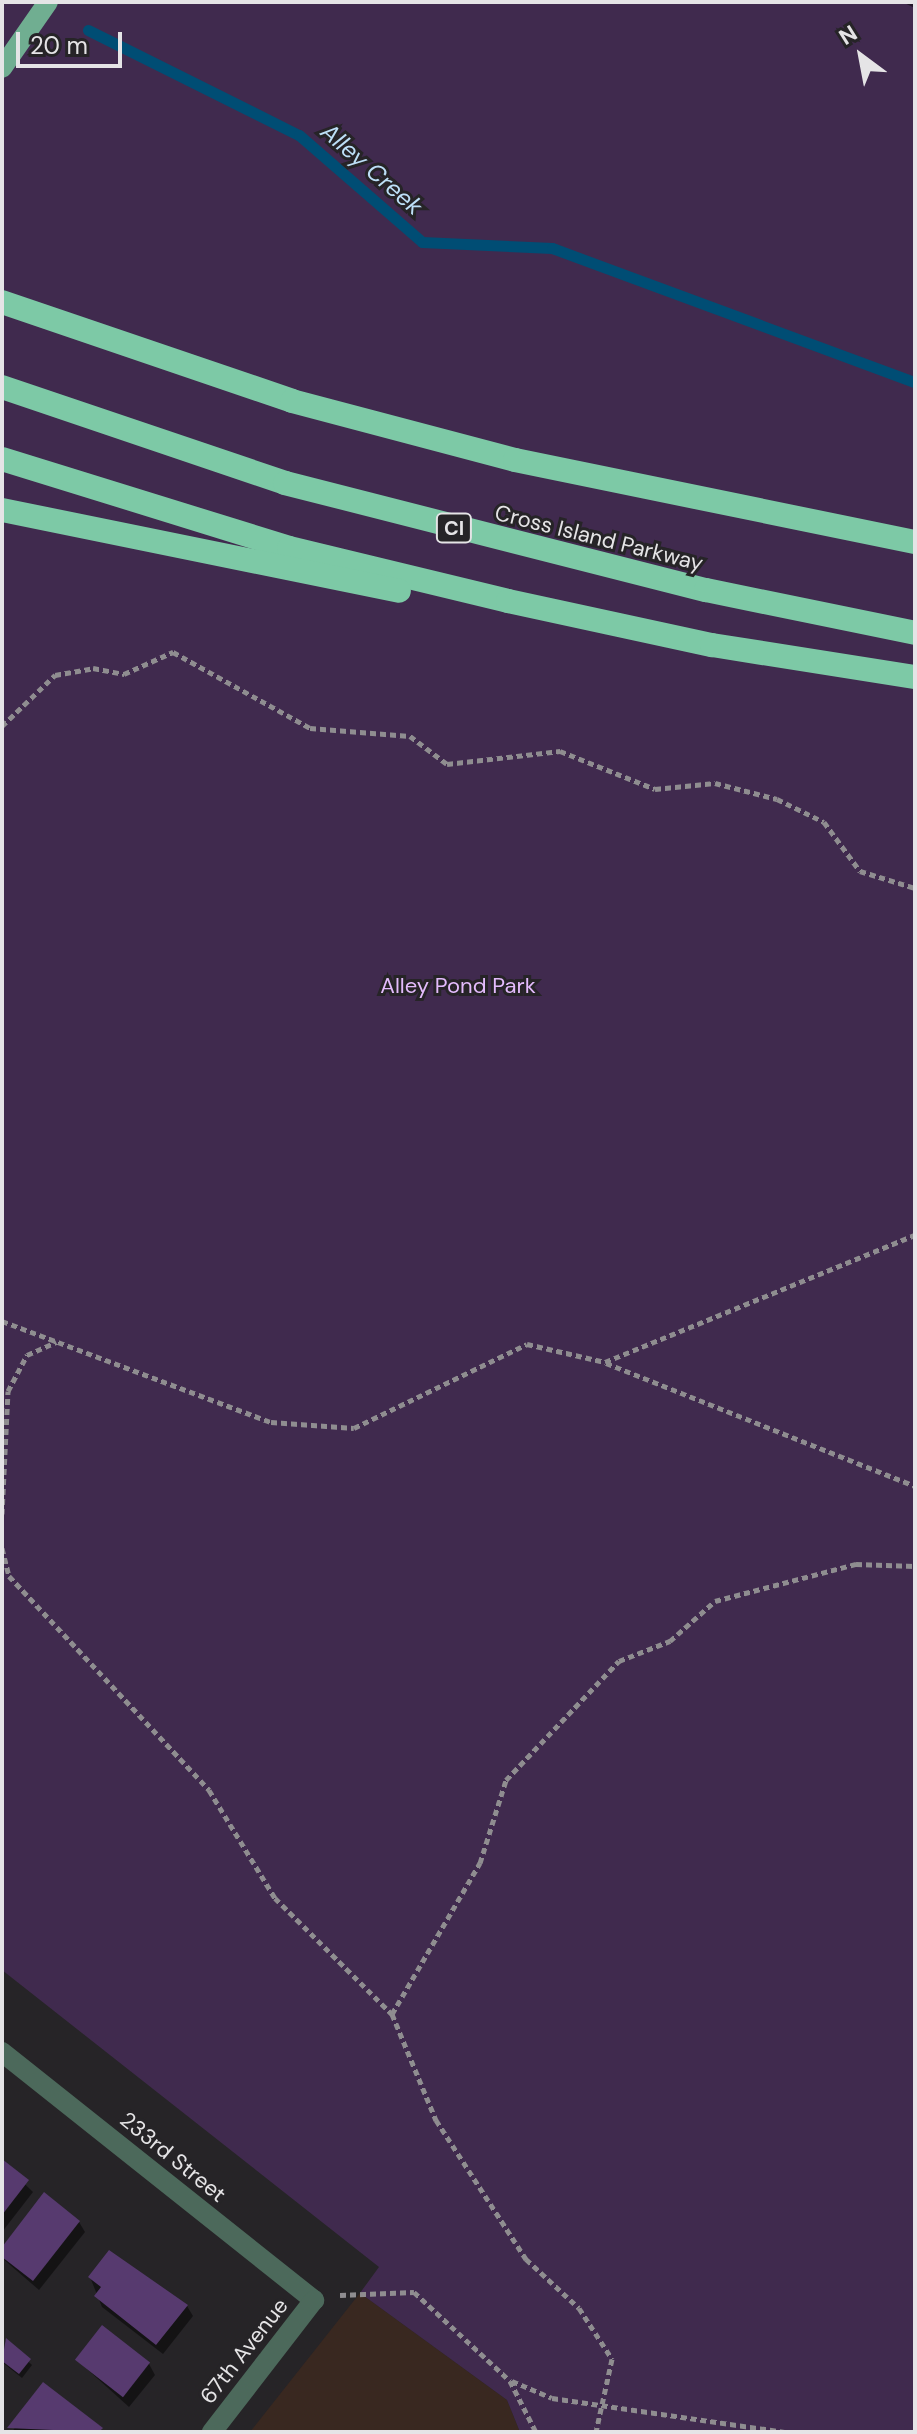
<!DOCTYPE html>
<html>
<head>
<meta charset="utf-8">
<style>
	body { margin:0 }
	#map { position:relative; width:917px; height:2434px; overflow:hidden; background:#262427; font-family:"DM Sans",sans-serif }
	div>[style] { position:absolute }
	.education>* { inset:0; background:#392820 }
	.green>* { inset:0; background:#402a4e }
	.shadow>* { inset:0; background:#0007 }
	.stream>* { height:11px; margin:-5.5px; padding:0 5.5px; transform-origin:5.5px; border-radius:5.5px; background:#004d74 }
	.building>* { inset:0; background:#573a6f; transform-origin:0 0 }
	.path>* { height:5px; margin-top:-2.5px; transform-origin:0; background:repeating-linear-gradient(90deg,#8f8d90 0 6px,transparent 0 10px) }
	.minor>* { height:20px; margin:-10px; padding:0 10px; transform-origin:10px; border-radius:10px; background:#4c695b }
	.major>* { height:20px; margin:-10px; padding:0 10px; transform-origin:10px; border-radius:10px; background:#70ae91 }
	.highway>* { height:24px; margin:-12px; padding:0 12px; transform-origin:12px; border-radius:12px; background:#7dc9a6 }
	span { translate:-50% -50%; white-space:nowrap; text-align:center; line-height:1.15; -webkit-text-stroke:6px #262427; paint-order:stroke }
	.shield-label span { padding:2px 6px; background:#262427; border:2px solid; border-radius:6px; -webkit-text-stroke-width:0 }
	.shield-label { font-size:20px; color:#e5e4e6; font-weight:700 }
	.street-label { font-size:22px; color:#e5e4e6 }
	.park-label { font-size:22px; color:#e3bbfc }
	.water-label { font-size:24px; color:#bddff7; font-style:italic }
	.frame { position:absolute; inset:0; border:4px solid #e5e4e6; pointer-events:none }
	.north { position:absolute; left:821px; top:16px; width:80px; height:80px; -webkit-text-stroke:6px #262427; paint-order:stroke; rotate:328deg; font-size:22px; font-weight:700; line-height:32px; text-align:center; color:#e5e4e6 }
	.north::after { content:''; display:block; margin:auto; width:28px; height:36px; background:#e5e4e6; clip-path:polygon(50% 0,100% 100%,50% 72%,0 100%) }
	.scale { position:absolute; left:16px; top:32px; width:106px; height:36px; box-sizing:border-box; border:4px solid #e5e4e6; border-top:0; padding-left:10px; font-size:24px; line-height:28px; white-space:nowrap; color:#e5e4e6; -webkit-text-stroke:6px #262427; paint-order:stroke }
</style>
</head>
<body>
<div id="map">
	<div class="education">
		<div style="clip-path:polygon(360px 2293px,507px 2400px,520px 2432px,250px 2432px)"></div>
	</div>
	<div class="green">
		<div style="clip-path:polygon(2px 2px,915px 2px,915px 2432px,520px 2432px,507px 2400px,360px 2293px,379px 2267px,2px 1970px)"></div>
	</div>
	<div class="shadow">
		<div style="clip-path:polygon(902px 2px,915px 2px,915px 8px)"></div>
		<div style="clip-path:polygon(2px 2162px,33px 2192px,2px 2232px)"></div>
		<div style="clip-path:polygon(79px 2222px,85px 2232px,39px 2290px,2px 2258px,2px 2251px)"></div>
		<div style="clip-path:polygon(90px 2277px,187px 2306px,193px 2316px,163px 2354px,102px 2307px)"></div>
		<div style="clip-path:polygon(6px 2341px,32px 2365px,22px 2378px,2px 2362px)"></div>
		<div style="clip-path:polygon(77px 2360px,149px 2364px,155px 2375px,129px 2407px)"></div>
		<div style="clip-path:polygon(44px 2385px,101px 2429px,103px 2432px,12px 2432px)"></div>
	</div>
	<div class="stream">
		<div style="left:88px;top:30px;width:236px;rotate:26.5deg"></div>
		<div style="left:299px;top:135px;width:163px;rotate:41deg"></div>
		<div style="left:422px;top:242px;width:130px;rotate:2.6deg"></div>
		<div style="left:552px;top:248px;width:387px;rotate:20.3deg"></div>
	</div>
	<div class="building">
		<div style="clip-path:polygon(2px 2159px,29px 2180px,2px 2215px)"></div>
		<div style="clip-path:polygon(44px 2192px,80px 2221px,33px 2281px,2px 2257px,2px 2247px)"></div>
		<div style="clip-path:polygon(109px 2250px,188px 2305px,156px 2345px,94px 2296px,101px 2287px,88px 2277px)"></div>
		<div style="left:102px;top:2325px;width:61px;height:44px;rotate:38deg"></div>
		<div style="clip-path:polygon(6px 2338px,31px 2359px,19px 2374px,2px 2361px)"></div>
		<div style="clip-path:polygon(43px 2382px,103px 2428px,99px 2432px,7px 2428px)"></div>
	</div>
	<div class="path">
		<div style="left:2px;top:726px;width:74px;rotate:-43.9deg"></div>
		<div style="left:55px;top:675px;width:39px;rotate:-10deg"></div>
		<div style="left:93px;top:668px;width:32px;rotate:11deg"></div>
		<div style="left:124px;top:674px;width:54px;rotate:-24.2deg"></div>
		<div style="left:173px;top:652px;width:157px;rotate:29deg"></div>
		<div style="left:310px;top:728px;width:100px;rotate:4.6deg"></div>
		<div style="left:410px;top:736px;width:46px;rotate:37.1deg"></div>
		<div style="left:447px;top:764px;width:114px;rotate:-6.6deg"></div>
		<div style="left:560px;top:751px;width:102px;rotate:21.8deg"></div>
		<div style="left:655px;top:789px;width:60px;rotate:-5.7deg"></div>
		<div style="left:715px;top:783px;width:64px;rotate:14.5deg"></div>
		<div style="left:777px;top:799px;width:52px;rotate:26.1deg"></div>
		<div style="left:824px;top:822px;width:61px;rotate:53.7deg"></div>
		<div style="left:860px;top:871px;width:58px;rotate:17.2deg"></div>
		<div style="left:2px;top:1321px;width:287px;rotate:20.6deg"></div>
		<div style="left:271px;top:1422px;width:83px;rotate:4.1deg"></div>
		<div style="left:354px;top:1428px;width:192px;rotate:-25.9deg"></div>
		<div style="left:527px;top:1344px;width:80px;rotate:13deg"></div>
		<div style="left:605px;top:1362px;width:335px;rotate:-22.3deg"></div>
		<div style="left:606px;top:1363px;width:333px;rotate:21.7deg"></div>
		<div style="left:2px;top:1514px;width:123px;rotate:-87.2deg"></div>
		<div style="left:8px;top:1391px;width:41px;rotate:-62.2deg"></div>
		<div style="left:27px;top:1355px;width:32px;rotate:-24deg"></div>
		<div style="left:2px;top:1548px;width:29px;rotate:76deg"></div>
		<div style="left:9px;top:1576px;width:293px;rotate:46.9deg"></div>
		<div style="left:209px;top:1790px;width:127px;rotate:58.6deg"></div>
		<div style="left:275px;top:1898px;width:165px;rotate:44.8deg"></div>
		<div style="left:392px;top:2014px;width:115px;rotate:67.5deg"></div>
		<div style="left:436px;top:2120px;width:166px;rotate:57.1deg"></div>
		<div style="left:526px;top:2259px;width:72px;rotate:42.8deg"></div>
		<div style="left:579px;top:2308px;width:61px;rotate:57.1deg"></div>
		<div style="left:612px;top:2359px;width:75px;rotate:102.4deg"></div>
		<div style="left:392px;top:2014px;width:175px;rotate:-59.8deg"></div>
		<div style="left:480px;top:1863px;width:87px;rotate:-72.6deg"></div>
		<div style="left:506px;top:1780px;width:164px;rotate:-46.5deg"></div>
		<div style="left:619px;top:1661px;width:55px;rotate:-21.4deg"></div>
		<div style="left:670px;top:1641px;width:60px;rotate:-41.6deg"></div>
		<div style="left:715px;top:1601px;width:146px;rotate:-14.7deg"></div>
		<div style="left:856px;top:1564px;width:59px;rotate:1.9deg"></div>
		<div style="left:340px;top:2295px;width:74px;rotate:-2.3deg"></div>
		<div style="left:414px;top:2292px;width:131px;rotate:42.8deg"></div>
		<div style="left:510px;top:2381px;width:57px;rotate:63deg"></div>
		<div style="left:512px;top:2381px;width:43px;rotate:23deg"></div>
		<div style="left:552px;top:2398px;width:235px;rotate:8.3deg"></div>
	</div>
	<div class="minor">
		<div style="left:2px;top:2052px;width:399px;rotate:38.5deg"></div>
		<div style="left:314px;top:2300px;width:167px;rotate:127.7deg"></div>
	</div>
	<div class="major">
		<div style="left:2px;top:68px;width:80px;rotate:-55.1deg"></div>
	</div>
	<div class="highway">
		<div style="left:2px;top:302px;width:306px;rotate:18.8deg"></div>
		<div style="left:292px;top:401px;width:231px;rotate:14.8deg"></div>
		<div style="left:515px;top:460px;width:408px;rotate:11.6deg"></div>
		<div style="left:2px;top:387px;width:299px;rotate:18.7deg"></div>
		<div style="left:285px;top:483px;width:434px;rotate:14.3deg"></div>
		<div style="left:706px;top:590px;width:213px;rotate:11.6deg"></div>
		<div style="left:2px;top:459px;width:300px;rotate:17.2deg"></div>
		<div style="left:289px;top:548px;width:225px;rotate:13.6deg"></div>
		<div style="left:508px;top:601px;width:209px;rotate:12.2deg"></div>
		<div style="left:712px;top:645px;width:206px;rotate:9deg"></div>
		<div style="left:2px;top:510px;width:405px;rotate:11.5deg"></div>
	</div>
	<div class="shield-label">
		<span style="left:454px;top:528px">CI</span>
	</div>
	<div class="street-label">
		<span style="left:599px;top:538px;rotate:14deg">Cross Island Parkway</span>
		<span style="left:173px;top:2157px;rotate:39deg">233rd Street</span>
		<span style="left:244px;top:2351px;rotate:-52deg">67th Avenue</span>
	</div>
	<div class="park-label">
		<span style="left:458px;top:986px">Alley Pond Park</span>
	</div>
	<div class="water-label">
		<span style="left:372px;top:169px;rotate:41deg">Alley Creek</span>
	</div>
	<div class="frame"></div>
	<div class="north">N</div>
	<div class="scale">20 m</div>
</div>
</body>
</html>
